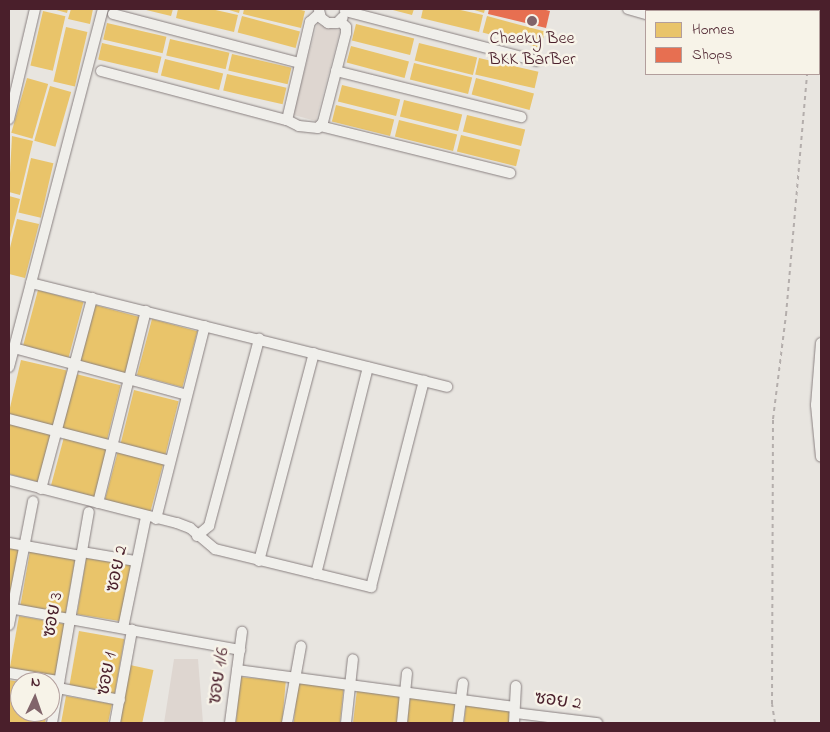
<!DOCTYPE html>
<html>
<head>
<meta charset="utf-8">
<style>
	body { margin:0 }
	#map { position:relative; width:830px; height:732px; overflow:hidden; background:#e8e5e0; font-family:"Indie Flower","Playpen Sans Thai",sans-serif }
	div>[style] { position:absolute }
	.green>* { inset:0; background:#ded6d0; transform-origin:0 0 }
	.homes>* { inset:0; background:#e9c46a; transform-origin:0 0 }
	.shops>* { inset:0; background:#e76f51 }
	.path>* { height:2px; margin-top:-1px; transform-origin:0; background:repeating-linear-gradient(90deg,#b4aeac 0 4px,transparent 0 8px) }
	.roads { filter:drop-shadow(0 0 1px #898080) drop-shadow(0 0 1px #898080) }
	.minor>* { height:10px; margin:-5px; padding:0 5px; transform-origin:5px; border-radius:5px; background:#f0efeb }
	.dots>* { width:14px; height:14px; translate:-50% -50%; box-sizing:border-box; border:2px solid #f7f3e8; border-radius:50% }
	span { translate:-50% -50%; white-space:nowrap; text-align:center; line-height:1.15; -webkit-text-stroke:5px #f7f3e8; paint-order:stroke }
	.poi-label { font-size:18px; color:#4a1f2b }
	.street-label { font-size:18px; color:#4a1f2b }
	.frame { position:absolute; inset:0; border:10px solid #4a1f2b; pointer-events:none }
	.legend { position:absolute; left:645px; top:10px; width:175px; height:65px; box-sizing:border-box; background:#f7f3e8; border:1px solid #b29e9c; margin:0; padding:6px 9px; list-style:none; font-size:15px; color:#4a1f2b }
	.legend li { display:flex; align-items:center; gap:10px; height:25px }
	.legend b { width:25px; border:1px solid #b29e9c }
	.north { position:absolute; left:10px; top:672px; width:50px; height:50px; box-sizing:border-box; background:#f7f3e8; border:1px solid #b29e9c; border-radius:50%; rotate:3deg; font-size:14px; font-weight:700; line-height:20px; text-align:center; color:#4a1f2b }
	.north::after { content:''; display:block; margin:auto; width:18px; height:22px; background:#81646a; clip-path:polygon(50% 0,100% 100%,50% 72%,0 100%) }
</style>
</head>
<body>
<div id="map">
	<div class="green">
		<div style="left:317px;top:24px;width:24px;height:94px;rotate:15deg"></div>
		<div style="clip-path:polygon(174px 659px,198px 659px,203px 723px,164px 723px)"></div>
	</div>
	<div class="homes">
		<div style="clip-path:polygon(53px 9px,68px 9px,67px 13px)"></div>
		<div style="clip-path:polygon(71px 9px,93px 9px,90px 24px,68px 19px)"></div>
		<div style="clip-path:polygon(142px 9px,173px 9px,171px 16px)"></div>
		<div style="clip-path:polygon(178px 9px,211px 9px,238px 15px,234px 32px,176px 18px)"></div>
		<div style="clip-path:polygon(226px 9px,240px 9px,239px 13px)"></div>
		<div style="clip-path:polygon(244px 9px,297px 9px,305px 11px,301px 28px,243px 14px)"></div>
		<div style="clip-path:polygon(389px 9px,414px 9px,412px 15px)"></div>
		<div style="clip-path:polygon(423px 9px,456px 9px,483px 15px,479px 32px,421px 18px)"></div>
		<div style="clip-path:polygon(471px 9px,485px 9px,484px 13px)"></div>
		<div style="left:43px;top:11px;width:23px;height:56px;rotate:13deg"></div>
		<div style="left:242px;top:16px;width:60px;height:17px;rotate:15deg"></div>
		<div style="left:487px;top:16px;width:60px;height:17px;rotate:15deg"></div>
		<div style="left:107px;top:23px;width:61px;height:17px;rotate:13deg"></div>
		<div style="left:356px;top:24px;width:60px;height:17px;rotate:14deg"></div>
		<div style="left:66px;top:27px;width:22px;height:56px;rotate:13deg"></div>
		<div style="left:170px;top:39px;width:61px;height:17px;rotate:13deg"></div>
		<div style="left:102px;top:43px;width:61px;height:17px;rotate:13deg"></div>
		<div style="left:419px;top:43px;width:60px;height:18px;rotate:14deg"></div>
		<div style="left:351px;top:46px;width:60px;height:17px;rotate:15deg"></div>
		<div style="left:232px;top:54px;width:61px;height:17px;rotate:13deg"></div>
		<div style="left:479px;top:58px;width:61px;height:17px;rotate:13deg"></div>
		<div style="left:165px;top:59px;width:60px;height:17px;rotate:14deg"></div>
		<div style="left:414px;top:63px;width:60px;height:17px;rotate:14deg"></div>
		<div style="left:227px;top:74px;width:61px;height:17px;rotate:13deg"></div>
		<div style="left:27px;top:78px;width:22px;height:57px;rotate:16deg"></div>
		<div style="left:476px;top:78px;width:60px;height:17px;rotate:15deg"></div>
		<div style="left:342px;top:85px;width:60px;height:17px;rotate:14deg"></div>
		<div style="left:50px;top:86px;width:22px;height:57px;rotate:16deg"></div>
		<div style="left:404px;top:100px;width:60px;height:17px;rotate:14deg"></div>
		<div style="left:336px;top:105px;width:60px;height:17px;rotate:14deg"></div>
		<div style="left:467px;top:115px;width:60px;height:17px;rotate:14deg"></div>
		<div style="left:399px;top:120px;width:60px;height:17px;rotate:14deg"></div>
		<div style="left:461px;top:135px;width:61px;height:17px;rotate:14deg"></div>
		<div style="clip-path:polygon(12px 136px,33px 141px,20px 195px,9px 192px)"></div>
		<div style="left:31px;top:158px;width:23px;height:56px;rotate:13deg"></div>
		<div style="clip-path:polygon(9px 196px,20px 199px,9px 242px)"></div>
		<div style="clip-path:polygon(17px 219px,39px 224px,25px 278px,9px 274px,9px 252px)"></div>
		<div style="left:38px;top:290px;width:47px;height:58px;rotate:15deg"></div>
		<div style="left:95px;top:305px;width:47px;height:59px;rotate:15deg"></div>
		<div style="left:152px;top:319px;width:47px;height:58px;rotate:15deg"></div>
		<div style="left:21px;top:360px;width:47px;height:57px;rotate:13deg"></div>
		<div style="left:76px;top:374px;width:46px;height:58px;rotate:14deg"></div>
		<div style="left:134px;top:390px;width:46px;height:58px;rotate:14deg"></div>
		<div style="clip-path:polygon(9px 422px,51px 433px,38px 482px,9px 474px)"></div>
		<div style="left:64px;top:437px;width:47px;height:50px;rotate:15deg"></div>
		<div style="left:118px;top:451px;width:47px;height:51px;rotate:15deg"></div>
		<div style="clip-path:polygon(9px 547px,19px 549px,10px 598px,9px 598px)"></div>
		<div style="left:30px;top:551px;width:46px;height:57px;rotate:10deg"></div>
		<div style="left:86px;top:558px;width:46px;height:57px;rotate:9deg"></div>
		<div style="left:19px;top:616px;width:46px;height:57px;rotate:10deg"></div>
		<div style="left:79px;top:631px;width:46px;height:57px;rotate:10deg"></div>
		<div style="left:130px;top:665px;width:24px;height:58px;rotate:12deg"></div>
		<div style="left:240px;top:677px;width:46px;height:46px;rotate:5deg"></div>
		<div style="clip-path:polygon(9px 680px,20px 682px,20px 712px,47px 712px,45px 723px,9px 723px)"></div>
		<div style="left:298px;top:682px;width:46px;height:41px;rotate:6deg"></div>
		<div style="clip-path:polygon(357px 690px,402px 695px,399px 723px,353px 723px)"></div>
		<div style="clip-path:polygon(66px 696px,112px 704px,108px 723px,61px 723px)"></div>
		<div style="clip-path:polygon(410px 696px,456px 701px,453px 723px,407px 723px)"></div>
		<div style="clip-path:polygon(466px 705px,512px 710px,511px 723px,464px 723px)"></div>
	</div>
	<div class="shops">
		<div style="clip-path:polygon(489px 9px,542px 9px,550px 11px,546px 28px,488px 14px)"></div>
	</div>
	<div class="path">
		<div style="left:775px;top:723px;width:19px;rotate:-99deg"></div>
		<div style="left:772px;top:704px;width:285px;rotate:-89.8deg"></div>
		<div style="left:773px;top:419px;width:105px;rotate:-82.9deg"></div>
		<div style="left:786px;top:315px;width:242px;rotate:-85deg"></div>
	</div>
	<div class="roads">
		<div class="minor">
			<div style="left:628px;top:9px;width:19px;rotate:16deg"></div>
			<div style="left:319px;top:10px;width:8px;rotate:76deg"></div>
			<div style="left:321px;top:18px;width:9px;rotate:36deg"></div>
			<div style="left:328px;top:23px;width:9px"></div>
			<div style="left:337px;top:23px;width:8px;rotate:-45deg"></div>
			<div style="left:345px;top:11px;width:198px;rotate:14.6deg"></div>
			<div style="left:113px;top:14px;width:193px;rotate:14.7deg"></div>
			<div style="left:819px;top:44px;width:2px"></div>
			<div style="left:101px;top:71px;width:192px;rotate:14.8deg"></div>
			<div style="left:287px;top:120px;width:13px;rotate:27deg"></div>
			<div style="left:299px;top:126px;width:19px;rotate:6deg"></div>
			<div style="left:318px;top:128px;width:8px;rotate:-50deg"></div>
			<div style="left:323px;top:122px;width:92px;rotate:-75.5deg"></div>
			<div style="left:346px;top:33px;width:6px;rotate:-90deg"></div>
			<div style="left:346px;top:27px;width:8px;rotate:-135deg"></div>
			<div style="left:336px;top:71px;width:191px;rotate:14deg"></div>
			<div style="left:9px;top:119px;width:113px;rotate:-76.7deg"></div>
			<div style="left:287px;top:120px;width:101px;rotate:-76.8deg"></div>
			<div style="left:310px;top:22px;width:12px;rotate:-42deg"></div>
			<div style="left:320px;top:126px;width:196px;rotate:13.9deg"></div>
			<div style="left:31px;top:283px;width:429px;rotate:14deg"></div>
			<div style="left:821px;top:343px;width:62px;rotate:94.6deg"></div>
			<div style="left:816px;top:405px;width:52px;rotate:84.5deg"></div>
			<div style="left:14px;top:348px;width:179px;rotate:15.2deg"></div>
			<div style="left:9px;top:367px;width:370px;rotate:-75.3deg"></div>
			<div style="left:9px;top:419px;width:166px;rotate:14.6deg"></div>
			<div style="left:9px;top:480px;width:173px;rotate:14.4deg"></div>
			<div style="left:177px;top:523px;width:14px;rotate:21deg"></div>
			<div style="left:190px;top:528px;width:33px;rotate:40deg"></div>
			<div style="left:215px;top:549px;width:161px;rotate:13.7deg"></div>
			<div style="left:371px;top:587px;width:213px;rotate:-75.6deg"></div>
			<div style="left:41px;top:489px;width:198px;rotate:-75deg"></div>
			<div style="left:98px;top:503px;width:198px;rotate:-76deg"></div>
			<div style="left:156px;top:519px;width:199px;rotate:-75.8deg"></div>
			<div style="left:197px;top:536px;width:16px;rotate:-40deg"></div>
			<div style="left:209px;top:526px;width:194px;rotate:-75deg"></div>
			<div style="left:9px;top:543px;width:73px;rotate:10.2deg"></div>
			<div style="left:82px;top:552px;width:55px;rotate:9.5deg"></div>
			<div style="left:259px;top:561px;width:215px;rotate:-75.2deg"></div>
			<div style="left:316px;top:574px;width:213px;rotate:-75.9deg"></div>
			<div style="left:9px;top:608px;width:235px;rotate:10.3deg"></div>
			<div style="left:9px;top:625px;width:126px;rotate:-79deg"></div>
			<div style="left:123px;top:628px;width:113px;rotate:-78.3deg"></div>
			<div style="left:237px;top:670px;width:278px;rotate:7.6deg"></div>
			<div style="left:9px;top:673px;width:51px;rotate:9.1deg"></div>
			<div style="left:58px;top:688px;width:63px;rotate:11deg"></div>
			<div style="left:515px;top:713px;width:83px;rotate:7deg"></div>
			<div style="left:52px;top:723px;width:214px;rotate:-80.1deg"></div>
			<div style="left:115px;top:723px;width:95px;rotate:-79.6deg"></div>
			<div style="left:230px;top:723px;width:92px;rotate:-82.5deg"></div>
			<div style="left:287px;top:723px;width:78px;rotate:-79.7deg"></div>
			<div style="left:346px;top:723px;width:64px;rotate:-83.8deg"></div>
			<div style="left:402px;top:723px;width:50px;rotate:-84.3deg"></div>
			<div style="left:458px;top:723px;width:40px;rotate:-82.9deg"></div>
			<div style="left:514px;top:723px;width:37px;rotate:-87deg"></div>
		</div>
	</div>
	<div class="dots">
		<div style="left:532px;top:21px;background:#81646a"></div>
	</div>
	<div class="poi-label">
		<span style="left:532px;top:50px">Cheeky Bee<br>BKK BarBer</span>
	</div>
	<div class="street-label">
		<span style="left:118px;top:569px;rotate:-78deg">ซอย 2</span>
		<span style="left:54px;top:615px;rotate:-80deg">ซอย 3</span>
		<span style="left:108px;top:674px;rotate:-80deg">ซอย 1</span>
		<span style="left:220px;top:676px;rotate:-82deg">ซอย 1/6</span>
		<span style="left:558px;top:702px;rotate:7deg">ซอย 2</span>
	</div>
	<div class="frame"></div>
	<ul class="legend">
	<li><b style="height:14px;background:#e9c46a"></b>Homes</li>
	<li><b style="height:14px;background:#e76f51"></b>Shops</li>
	</ul>
	<div class="north">N</div>
</div>
</body>
</html>
